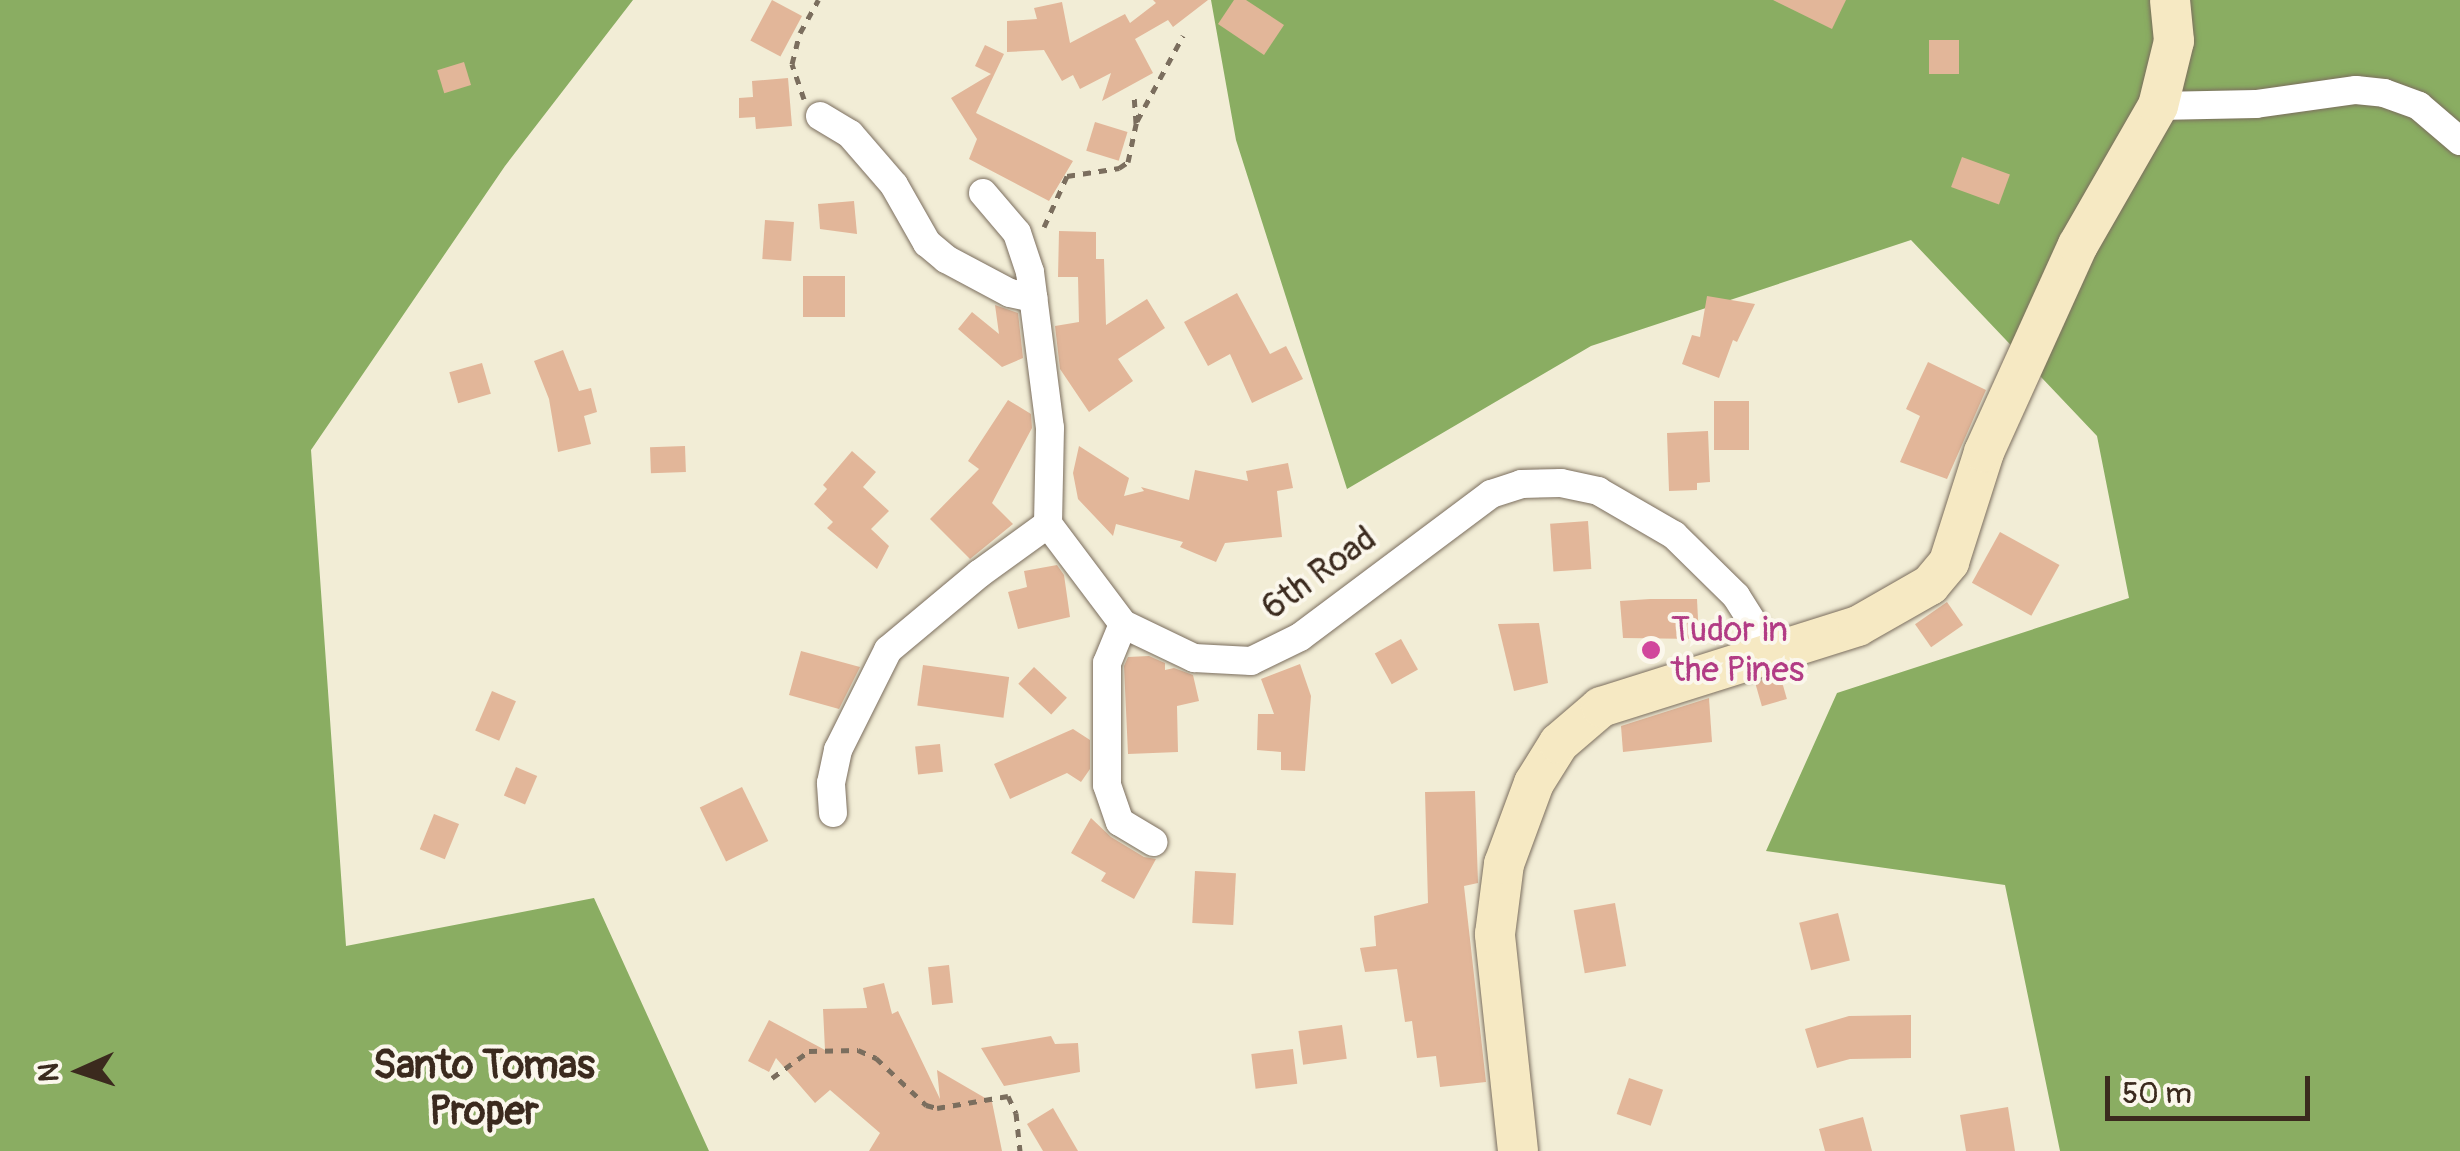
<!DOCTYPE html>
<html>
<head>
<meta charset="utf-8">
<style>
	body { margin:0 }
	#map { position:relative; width:2460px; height:1151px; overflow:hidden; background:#f2edd6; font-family:Pangolin,sans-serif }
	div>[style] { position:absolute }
	.forest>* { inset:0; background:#8aad62 }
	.building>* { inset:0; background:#e2b699; transform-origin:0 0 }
	.path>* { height:5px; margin-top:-2.5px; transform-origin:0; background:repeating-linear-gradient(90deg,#7b6e5e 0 8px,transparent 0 16px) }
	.roads { filter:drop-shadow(0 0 2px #7b6e5e) drop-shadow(0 0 2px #7b6e5e) }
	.street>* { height:28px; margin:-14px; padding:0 14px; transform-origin:14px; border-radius:14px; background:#fff }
	.secondary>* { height:40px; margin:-20px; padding:0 20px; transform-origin:20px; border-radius:20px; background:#f6e9c3 }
	.dots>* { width:28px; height:28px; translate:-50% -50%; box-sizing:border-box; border:5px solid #fbf7ec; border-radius:50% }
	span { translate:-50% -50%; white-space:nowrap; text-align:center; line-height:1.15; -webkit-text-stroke:8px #fbf7ec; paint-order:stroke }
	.street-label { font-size:35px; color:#3b2a1e }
	.hotel-label { font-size:35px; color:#b23c85 }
	.left { translate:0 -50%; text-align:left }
	.quarter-label { font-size:40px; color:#3b2a1e; font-weight:700 }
	.north { position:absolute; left:30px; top:1021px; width:100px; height:100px; -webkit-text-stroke:8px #fbf7ec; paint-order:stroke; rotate:267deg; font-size:28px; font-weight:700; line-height:40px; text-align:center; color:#3b2a1e }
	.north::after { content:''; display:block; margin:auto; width:35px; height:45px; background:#3b2a1e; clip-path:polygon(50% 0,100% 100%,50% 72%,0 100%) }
	.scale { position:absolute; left:2105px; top:1076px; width:205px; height:45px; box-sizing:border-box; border:5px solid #3b2a1e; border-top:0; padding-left:12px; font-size:30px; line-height:35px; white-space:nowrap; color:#3b2a1e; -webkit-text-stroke:8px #fbf7ec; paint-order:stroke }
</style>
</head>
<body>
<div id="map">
	<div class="forest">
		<div style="clip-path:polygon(0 0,633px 0,505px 166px,311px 450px,346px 946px,594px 898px,709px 1151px,0 1151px)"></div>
		<div style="clip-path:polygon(1211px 0,2460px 0,2460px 1151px,2060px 1151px,2005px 885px,1766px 851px,1837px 693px,2129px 598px,2097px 436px,1911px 240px,1591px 346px,1347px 489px,1236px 140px)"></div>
	</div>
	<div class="building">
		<div style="left:772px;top:0;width:34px;height:46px;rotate:28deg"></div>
		<div style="clip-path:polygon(1153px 0,1208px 0,1173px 27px,1168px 20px,1135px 39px,1153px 73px,1102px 101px,1111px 73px,1080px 89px,1073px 75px,1062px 81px,1044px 50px,1007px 52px,1007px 21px,1037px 19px,1034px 8px,1062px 2px,1070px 43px,1125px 14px,1130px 23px,1156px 3px)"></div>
		<div style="clip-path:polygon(1234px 0,1246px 0,1284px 25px,1264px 55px,1218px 24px)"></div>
		<div style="clip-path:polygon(1773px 0,1846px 0,1832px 29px)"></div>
		<div style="left:1929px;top:40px;width:30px;height:34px"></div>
		<div style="clip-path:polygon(985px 45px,1004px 54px,976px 113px,1073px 161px,1049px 201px,969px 159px,977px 139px,951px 98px,991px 74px,975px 66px)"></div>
		<div style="left:464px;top:62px;width:24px;height:28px;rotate:73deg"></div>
		<div style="clip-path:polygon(788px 78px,792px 126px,756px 129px,755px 117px,739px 118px,739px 98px,753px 97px,752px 81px)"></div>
		<div style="left:1095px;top:122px;width:34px;height:30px;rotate:17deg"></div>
		<div style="left:1962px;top:157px;width:51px;height:32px;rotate:20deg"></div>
		<div style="clip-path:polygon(854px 201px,857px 234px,820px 229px,818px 204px)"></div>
		<div style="left:765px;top:220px;width:29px;height:39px;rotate:4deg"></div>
		<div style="clip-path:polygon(1059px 231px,1096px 232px,1096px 259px,1104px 259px,1106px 325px,1147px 299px,1165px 328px,1118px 359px,1133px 381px,1089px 412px,1060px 369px,1055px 326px,1079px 322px,1078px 277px,1058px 277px)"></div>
		<div style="left:803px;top:276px;width:42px;height:41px"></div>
		<div style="clip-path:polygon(1237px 293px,1270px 354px,1286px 346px,1303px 379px,1252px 403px,1230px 354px,1208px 366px,1184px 322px)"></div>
		<div style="clip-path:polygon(1707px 296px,1755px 304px,1737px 342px,1733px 340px,1719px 378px,1682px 364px,1692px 335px,1700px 337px)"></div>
		<div style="clip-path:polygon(995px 305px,1018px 313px,1023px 358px,1002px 367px,958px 329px,972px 312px,999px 334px)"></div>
		<div style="clip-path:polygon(563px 350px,579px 391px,591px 388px,597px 412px,584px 416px,591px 444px,558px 452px,549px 399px,534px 361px)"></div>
		<div style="clip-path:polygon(1928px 362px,1986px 390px,1947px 479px,1900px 462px,1920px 416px,1906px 409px)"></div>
		<div style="left:482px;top:363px;width:32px;height:34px;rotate:74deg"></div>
		<div style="clip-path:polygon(1008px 400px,1031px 414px,1032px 428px,992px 503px,1013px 524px,970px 559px,930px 519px,979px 469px,968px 461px)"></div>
		<div style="left:1714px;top:401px;width:35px;height:49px"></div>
		<div style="clip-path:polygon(1708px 431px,1710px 482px,1697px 483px,1697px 490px,1669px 491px,1667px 433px)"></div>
		<div style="left:685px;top:446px;width:26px;height:35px;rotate:88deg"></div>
		<div style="clip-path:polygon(1079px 446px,1129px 478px,1124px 496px,1144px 491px,1141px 487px,1189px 500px,1195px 470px,1248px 481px,1246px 471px,1288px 463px,1293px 488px,1277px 491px,1282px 537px,1225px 543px,1216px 562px,1180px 547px,1183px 542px,1116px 524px,1113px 536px,1078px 499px,1073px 473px)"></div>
		<div style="clip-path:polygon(852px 451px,876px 472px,863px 487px,889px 511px,871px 529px,889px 546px,877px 569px,827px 528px,833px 522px,814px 504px,827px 489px,823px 485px)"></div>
		<div style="left:1588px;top:521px;width:48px;height:38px;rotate:86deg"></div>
		<div style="left:2000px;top:532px;width:68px;height:58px;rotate:29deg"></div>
		<div style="clip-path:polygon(1057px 565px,1064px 575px,1070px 617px,1018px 629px,1008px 592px,1027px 587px,1024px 571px)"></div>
		<div style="clip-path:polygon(1650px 599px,1697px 599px,1699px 639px,1623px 638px,1620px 601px)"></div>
		<div style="left:1947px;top:602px;width:28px;height:39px;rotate:55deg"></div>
		<div style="clip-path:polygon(1539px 623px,1548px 683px,1514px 691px,1498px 624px)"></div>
		<div style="left:1401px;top:639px;width:35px;height:30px;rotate:61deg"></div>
		<div style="clip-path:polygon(801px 651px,860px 667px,839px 709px,789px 695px)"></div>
		<div style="clip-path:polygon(1149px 656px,1165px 663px,1165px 670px,1174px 668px,1193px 675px,1199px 701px,1177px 706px,1178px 752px,1128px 754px,1124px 666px,1128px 657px)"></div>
		<div style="clip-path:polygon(1300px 664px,1311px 696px,1305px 771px,1281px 770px,1281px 752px,1257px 750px,1258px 714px,1274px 714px,1261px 679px)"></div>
		<div style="left:923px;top:665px;width:87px;height:41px;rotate:8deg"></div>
		<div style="left:1034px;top:667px;width:45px;height:23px;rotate:43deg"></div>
		<div style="left:1780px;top:675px;width:25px;height:26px;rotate:74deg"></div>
		<div style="left:492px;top:691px;width:26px;height:43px;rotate:23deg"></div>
		<div style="clip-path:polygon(1709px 698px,1712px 742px,1623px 752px,1621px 726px)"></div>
		<div style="clip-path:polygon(1073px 729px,1090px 740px,1090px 769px,1081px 782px,1067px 773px,1010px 799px,994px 764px)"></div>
		<div style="left:940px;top:744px;width:28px;height:25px;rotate:84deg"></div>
		<div style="left:516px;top:767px;width:23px;height:31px;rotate:23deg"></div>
		<div style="left:742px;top:787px;width:60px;height:47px;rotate:64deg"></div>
		<div style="clip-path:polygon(1475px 791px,1478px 883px,1464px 886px,1486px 1082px,1440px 1087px,1436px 1056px,1417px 1058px,1412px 1021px,1405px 1022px,1397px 969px,1365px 972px,1360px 948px,1376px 946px,1374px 916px,1428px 903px,1425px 792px)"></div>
		<div style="left:434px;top:814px;width:27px;height:38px;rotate:22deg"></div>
		<div style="clip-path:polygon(1091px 818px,1111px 837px,1144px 857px,1156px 859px,1134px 899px,1101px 881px,1106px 873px,1071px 853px)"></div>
		<div style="left:1195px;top:871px;width:41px;height:52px;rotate:3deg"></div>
		<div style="left:1615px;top:903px;width:64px;height:42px;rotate:80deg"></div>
		<div style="left:1838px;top:913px;width:49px;height:40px;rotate:76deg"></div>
		<div style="left:949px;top:965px;width:38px;height:21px;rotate:84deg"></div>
		<div style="clip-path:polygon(884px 983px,892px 1014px,898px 1011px,940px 1099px,937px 1070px,992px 1102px,1002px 1151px,869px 1151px,880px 1133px,830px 1090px,815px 1103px,776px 1058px,769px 1072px,748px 1061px,769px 1020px,825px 1050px,823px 1009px,867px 1008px,863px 988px)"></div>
		<div style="clip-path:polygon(1911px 1015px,1911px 1058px,1850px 1059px,1817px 1068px,1805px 1029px,1849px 1016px)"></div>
		<div style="left:1342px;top:1025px;width:34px;height:44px;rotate:82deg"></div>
		<div style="clip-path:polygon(1051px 1036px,1055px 1044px,1078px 1043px,1080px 1072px,1004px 1086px,981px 1048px)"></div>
		<div style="left:1293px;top:1049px;width:35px;height:42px;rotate:83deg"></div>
		<div style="left:1629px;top:1078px;width:36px;height:38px;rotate:19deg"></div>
		<div style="clip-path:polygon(2008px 1107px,2015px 1151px,1966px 1151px,1960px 1115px)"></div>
		<div style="clip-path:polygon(1053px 1108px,1078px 1151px,1043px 1151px,1027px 1124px)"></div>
		<div style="clip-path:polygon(1863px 1117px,1872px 1151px,1825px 1151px,1819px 1129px)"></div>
	</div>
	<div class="path">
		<div style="left:804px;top:99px;width:37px;rotate:-109deg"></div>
		<div style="left:792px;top:64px;width:32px;rotate:-76deg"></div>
		<div style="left:800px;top:33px;width:38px;rotate:-61deg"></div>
		<div style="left:1137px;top:121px;width:97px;rotate:-61.6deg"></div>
		<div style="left:1044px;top:227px;width:56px;rotate:-65.7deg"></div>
		<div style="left:1067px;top:176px;width:53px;rotate:-8.7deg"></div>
		<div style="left:1119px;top:168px;width:11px;rotate:-34deg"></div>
		<div style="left:1128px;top:162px;width:40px;rotate:-78deg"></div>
		<div style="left:1136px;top:123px;width:30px;rotate:-94deg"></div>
		<div style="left:772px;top:1078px;width:46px;rotate:-36.1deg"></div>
		<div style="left:809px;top:1051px;width:49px;rotate:-1.2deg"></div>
		<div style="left:858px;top:1050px;width:20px;rotate:24deg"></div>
		<div style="left:876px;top:1058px;width:69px;rotate:43.2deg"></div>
		<div style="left:926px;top:1105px;width:11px;rotate:15deg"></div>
		<div style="left:937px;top:1108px;width:72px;rotate:-9.6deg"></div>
		<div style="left:1008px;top:1096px;width:19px;rotate:65deg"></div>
		<div style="left:1016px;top:1113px;width:38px;rotate:84deg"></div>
	</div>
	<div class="roads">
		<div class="street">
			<div style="left:2158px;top:106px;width:98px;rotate:-1.2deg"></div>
			<div style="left:2256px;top:104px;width:101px;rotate:-8deg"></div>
			<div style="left:2356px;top:90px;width:28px;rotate:6deg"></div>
			<div style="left:2384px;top:93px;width:37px;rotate:20deg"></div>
			<div style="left:2419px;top:106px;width:54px;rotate:40.5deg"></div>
			<div style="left:820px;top:116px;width:35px;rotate:31deg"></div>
			<div style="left:850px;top:134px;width:67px;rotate:49.2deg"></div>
			<div style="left:894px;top:185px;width:67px;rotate:60.4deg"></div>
			<div style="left:927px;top:243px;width:25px;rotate:40deg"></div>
			<div style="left:946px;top:259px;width:72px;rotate:28deg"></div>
			<div style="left:1010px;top:293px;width:24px;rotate:12deg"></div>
			<div style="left:983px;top:193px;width:52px;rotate:49.6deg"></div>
			<div style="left:1017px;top:233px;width:41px;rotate:71.6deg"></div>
			<div style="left:1030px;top:272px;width:157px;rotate:82.7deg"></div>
			<div style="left:1050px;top:428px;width:96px;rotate:91.2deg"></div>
			<div style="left:1048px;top:524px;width:125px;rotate:53.1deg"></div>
			<div style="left:1123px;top:624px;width:79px;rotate:25.6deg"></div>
			<div style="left:1194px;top:658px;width:57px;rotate:3deg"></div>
			<div style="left:1251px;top:661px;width:55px;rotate:-26.1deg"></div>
			<div style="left:1300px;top:637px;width:239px;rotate:-36.8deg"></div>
			<div style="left:1491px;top:494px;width:32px;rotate:-18deg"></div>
			<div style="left:1521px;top:484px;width:40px;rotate:-1.4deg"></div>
			<div style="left:1561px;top:483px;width:38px;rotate:12deg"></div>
			<div style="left:1598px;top:491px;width:88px;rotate:30.1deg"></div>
			<div style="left:1674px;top:535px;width:87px;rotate:44.5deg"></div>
			<div style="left:1736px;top:596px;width:67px;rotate:57.7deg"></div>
			<div style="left:1123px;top:624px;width:42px;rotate:112.3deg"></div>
			<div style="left:1107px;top:663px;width:122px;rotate:90deg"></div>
			<div style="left:1107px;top:785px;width:39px;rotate:71deg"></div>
			<div style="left:1120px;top:822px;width:39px;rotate:31deg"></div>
			<div style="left:833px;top:813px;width:30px;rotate:-94deg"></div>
			<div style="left:831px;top:783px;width:34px;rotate:-78deg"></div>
			<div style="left:838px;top:750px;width:112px;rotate:-63.4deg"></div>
			<div style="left:888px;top:650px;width:119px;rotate:-39.9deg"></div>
			<div style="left:979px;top:574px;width:85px;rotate:-35.9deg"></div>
		</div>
		<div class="secondary">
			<div style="left:1518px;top:1151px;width:218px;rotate:-96.1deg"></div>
			<div style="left:1495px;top:934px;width:71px;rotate:-82.7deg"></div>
			<div style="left:1504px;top:864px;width:86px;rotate:-69.7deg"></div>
			<div style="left:1534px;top:783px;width:47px;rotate:-58deg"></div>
			<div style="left:1559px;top:743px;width:55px;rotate:-40.6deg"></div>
			<div style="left:1601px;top:707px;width:269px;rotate:-17.5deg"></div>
			<div style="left:1858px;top:626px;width:83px;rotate:-29.7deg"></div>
			<div style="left:1930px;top:585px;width:30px;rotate:-50deg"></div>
			<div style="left:1949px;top:562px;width:115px;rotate:-72.3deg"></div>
			<div style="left:1984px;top:452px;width:227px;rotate:-65.6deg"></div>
			<div style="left:2078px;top:245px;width:160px;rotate:-60.1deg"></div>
			<div style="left:2158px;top:106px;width:67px;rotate:-76.2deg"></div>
			<div style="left:2174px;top:41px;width:41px;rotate:-95.6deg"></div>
		</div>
	</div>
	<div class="dots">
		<div style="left:1651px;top:650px;background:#d1479c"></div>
	</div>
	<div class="street-label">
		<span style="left:1319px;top:573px;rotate:-36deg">6th Road</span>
	</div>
	<div class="hotel-label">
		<span class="left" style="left:1671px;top:650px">Tudor in<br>the Pines</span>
	</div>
	<div class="quarter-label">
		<span style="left:484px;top:1089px">Santo Tomas<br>Proper</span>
	</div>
	<div class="north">N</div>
	<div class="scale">50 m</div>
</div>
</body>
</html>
